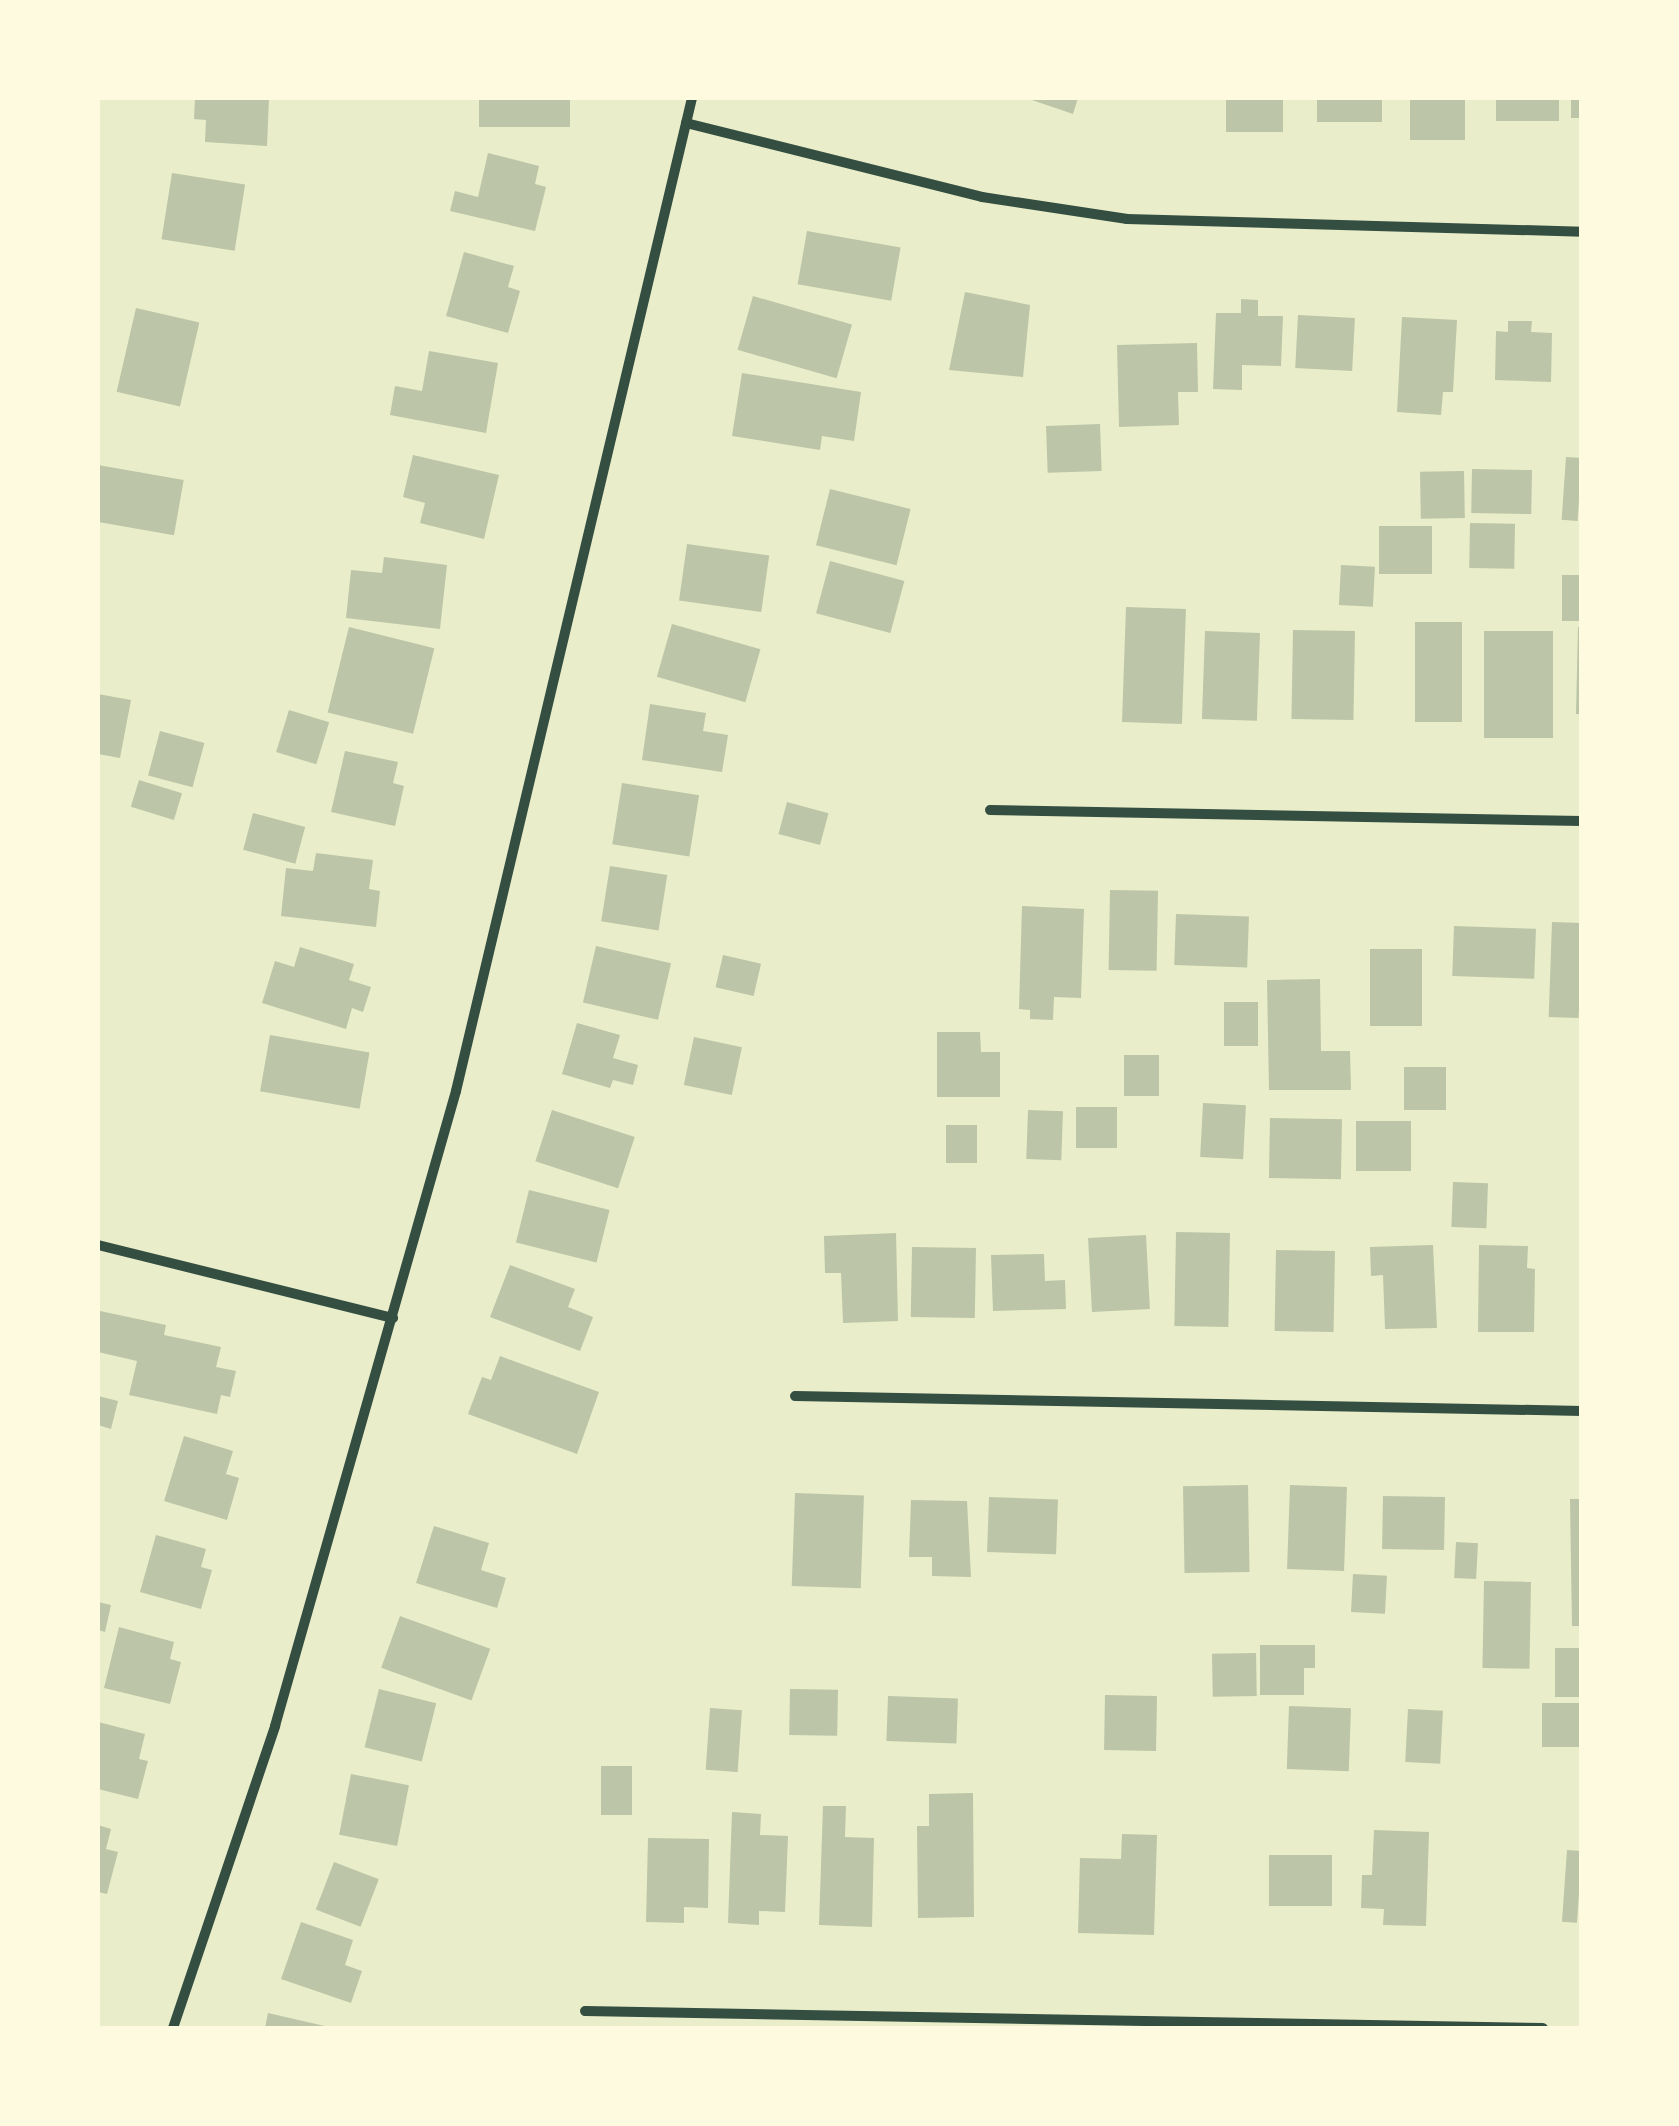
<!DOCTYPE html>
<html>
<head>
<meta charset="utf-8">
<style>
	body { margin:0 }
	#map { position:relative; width:1679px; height:2126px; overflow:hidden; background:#e9edc9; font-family:Karla,sans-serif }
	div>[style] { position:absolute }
	.building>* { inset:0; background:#bcc5a7; transform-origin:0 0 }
	.minor>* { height:10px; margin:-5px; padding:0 5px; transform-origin:5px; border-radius:5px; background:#344e41 }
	span { translate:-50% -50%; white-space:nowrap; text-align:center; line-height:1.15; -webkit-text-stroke:10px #fefae0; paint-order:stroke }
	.frame { position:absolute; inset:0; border:100px solid #fefae0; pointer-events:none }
</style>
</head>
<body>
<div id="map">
	<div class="building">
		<div style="clip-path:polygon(195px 98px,269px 98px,267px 146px,205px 142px,206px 120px,194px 119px)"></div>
		<div style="left:479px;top:98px;width:91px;height:29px"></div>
		<div style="clip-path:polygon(1026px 98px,1078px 98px,1073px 114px)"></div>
		<div style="left:1226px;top:98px;width:57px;height:34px"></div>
		<div style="left:1317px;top:98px;width:65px;height:24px"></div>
		<div style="left:1410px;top:98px;width:55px;height:42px"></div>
		<div style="left:1496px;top:98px;width:63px;height:23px"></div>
		<div style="left:1571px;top:98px;width:11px;height:20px"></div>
		<div style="clip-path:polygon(488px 153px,539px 166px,535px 184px,546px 187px,535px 231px,450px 211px,455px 191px,478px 197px)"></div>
		<div style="left:172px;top:173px;width:74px;height:67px;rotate:9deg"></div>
		<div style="left:807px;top:231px;width:95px;height:54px;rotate:10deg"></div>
		<div style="clip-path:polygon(464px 252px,514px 266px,508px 287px,520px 291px,508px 333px,446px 316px)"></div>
		<div style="clip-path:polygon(965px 292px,1030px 305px,1023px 377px,949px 370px)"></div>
		<div style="left:753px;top:296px;width:103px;height:56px;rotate:16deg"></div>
		<div style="clip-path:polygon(1241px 299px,1258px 300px,1258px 316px,1283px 316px,1281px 366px,1242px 365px,1242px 390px,1213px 389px,1216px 313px,1241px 313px)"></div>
		<div style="left:136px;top:308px;width:65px;height:86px;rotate:13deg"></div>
		<div style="left:1298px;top:315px;width:57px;height:53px;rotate:3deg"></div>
		<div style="clip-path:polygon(1402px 317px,1457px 320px,1453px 392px,1443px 392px,1441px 415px,1397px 412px)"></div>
		<div style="clip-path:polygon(1508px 321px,1532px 321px,1531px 332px,1552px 333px,1551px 382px,1495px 380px,1496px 331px,1508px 332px)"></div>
		<div style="clip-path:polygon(1197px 343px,1198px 392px,1178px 392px,1179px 425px,1119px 427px,1117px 345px)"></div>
		<div style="clip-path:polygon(429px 351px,498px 363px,486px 433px,390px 415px,395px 386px,422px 391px)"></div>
		<div style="clip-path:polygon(742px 373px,861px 392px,854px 441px,822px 436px,820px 450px,732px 436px)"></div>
		<div style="left:1100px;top:424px;width:47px;height:54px;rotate:88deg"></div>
		<div style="clip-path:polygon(413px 455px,499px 475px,484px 539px,420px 523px,425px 503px,403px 497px)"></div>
		<div style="left:1566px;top:457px;width:16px;height:63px;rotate:4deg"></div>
		<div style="left:98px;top:465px;width:87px;height:56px;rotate:10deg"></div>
		<div style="left:1472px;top:469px;width:60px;height:44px;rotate:1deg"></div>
		<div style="left:1464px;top:471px;width:47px;height:44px;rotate:89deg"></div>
		<div style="left:830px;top:489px;width:83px;height:58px;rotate:14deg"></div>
		<div style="left:1470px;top:523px;width:45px;height:45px;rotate:1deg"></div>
		<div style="left:1379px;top:526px;width:53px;height:48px"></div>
		<div style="left:687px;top:544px;width:83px;height:57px;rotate:8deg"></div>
		<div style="clip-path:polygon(384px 557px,447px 565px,440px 629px,346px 618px,351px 570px,382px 573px)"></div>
		<div style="left:830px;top:561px;width:77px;height:54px;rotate:15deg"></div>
		<div style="left:1341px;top:565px;width:34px;height:40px;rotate:3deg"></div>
		<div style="left:1562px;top:575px;width:20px;height:46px"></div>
		<div style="left:1126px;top:607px;width:60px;height:115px;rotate:2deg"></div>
		<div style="left:1415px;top:622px;width:47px;height:100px"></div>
		<div style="left:672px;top:624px;width:92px;height:55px;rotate:16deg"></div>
		<div style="left:349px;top:627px;width:88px;height:88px;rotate:14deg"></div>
		<div style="clip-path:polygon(1578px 627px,1582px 627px,1582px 714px,1576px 714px)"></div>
		<div style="left:1293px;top:630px;width:62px;height:89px;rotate:1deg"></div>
		<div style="left:1205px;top:631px;width:55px;height:88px;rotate:2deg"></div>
		<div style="left:1484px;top:631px;width:69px;height:107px"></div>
		<div style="clip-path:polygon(98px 694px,131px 700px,120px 758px,98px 754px)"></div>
		<div style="clip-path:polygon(650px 704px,706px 713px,703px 731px,728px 735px,722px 772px,642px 760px)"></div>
		<div style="left:289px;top:710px;width:42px;height:44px;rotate:17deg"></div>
		<div style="left:160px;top:731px;width:46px;height:46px;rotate:15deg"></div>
		<div style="clip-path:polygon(345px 751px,398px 762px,393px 783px,404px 786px,395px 826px,331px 812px)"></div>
		<div style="left:139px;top:780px;width:45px;height:28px;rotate:17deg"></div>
		<div style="left:622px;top:783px;width:78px;height:62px;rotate:9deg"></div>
		<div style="left:787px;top:802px;width:43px;height:33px;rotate:15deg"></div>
		<div style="left:253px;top:813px;width:54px;height:38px;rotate:15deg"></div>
		<div style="clip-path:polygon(316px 853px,373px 860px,369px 889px,380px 891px,376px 927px,281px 916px,286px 868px,313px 871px)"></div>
		<div style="left:610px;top:866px;width:58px;height:56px;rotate:9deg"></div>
		<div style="left:1110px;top:890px;width:48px;height:80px;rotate:1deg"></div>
		<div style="clip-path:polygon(1022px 906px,1084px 909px,1081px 998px,1054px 997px,1053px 1020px,1030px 1019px,1030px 1010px,1019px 1009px)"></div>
		<div style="left:1176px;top:914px;width:73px;height:51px;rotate:2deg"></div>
		<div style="left:1552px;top:922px;width:30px;height:95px;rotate:2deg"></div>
		<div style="left:1454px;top:926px;width:82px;height:50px;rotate:2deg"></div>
		<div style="left:596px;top:946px;width:77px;height:58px;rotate:13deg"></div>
		<div style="clip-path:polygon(300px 947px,354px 964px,349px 980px,371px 987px,363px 1012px,352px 1008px,346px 1029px,262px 1003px,275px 961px,294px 967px)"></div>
		<div style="left:1370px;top:949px;width:52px;height:77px"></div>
		<div style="left:723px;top:955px;width:39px;height:33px;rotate:13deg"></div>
		<div style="clip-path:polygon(1320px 979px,1321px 1051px,1350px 1051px,1351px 1090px,1269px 1090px,1267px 980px)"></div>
		<div style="left:1224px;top:1002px;width:34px;height:44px"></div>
		<div style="clip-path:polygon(577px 1023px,620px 1035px,613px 1058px,638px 1065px,633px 1085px,613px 1080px,610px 1088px,562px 1074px)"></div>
		<div style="clip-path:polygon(937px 1032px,980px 1032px,981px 1052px,1000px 1052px,1000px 1097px,937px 1097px)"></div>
		<div style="left:270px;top:1035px;width:101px;height:57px;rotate:10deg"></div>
		<div style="left:694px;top:1037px;width:49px;height:49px;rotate:12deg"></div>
		<div style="left:1124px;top:1055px;width:35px;height:41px"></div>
		<div style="left:1404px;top:1067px;width:42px;height:43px"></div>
		<div style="left:1203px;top:1103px;width:43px;height:54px;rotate:3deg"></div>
		<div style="left:1076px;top:1107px;width:41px;height:41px"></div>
		<div style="left:552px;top:1110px;width:87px;height:54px;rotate:18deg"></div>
		<div style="left:1028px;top:1110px;width:35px;height:49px;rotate:2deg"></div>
		<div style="left:1270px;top:1118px;width:72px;height:60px;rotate:1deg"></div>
		<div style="left:1356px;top:1121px;width:55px;height:50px"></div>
		<div style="left:946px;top:1125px;width:31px;height:38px"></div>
		<div style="left:1453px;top:1182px;width:35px;height:45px;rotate:2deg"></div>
		<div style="left:529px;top:1190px;width:83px;height:54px;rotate:14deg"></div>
		<div style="left:1176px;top:1232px;width:54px;height:94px;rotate:1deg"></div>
		<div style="clip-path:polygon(896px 1233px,898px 1321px,843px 1323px,841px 1273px,825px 1273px,824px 1236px)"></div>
		<div style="left:1146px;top:1235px;width:74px;height:58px;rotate:87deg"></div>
		<div style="clip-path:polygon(1433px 1245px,1437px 1328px,1385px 1329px,1383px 1275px,1371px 1276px,1370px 1247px)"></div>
		<div style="clip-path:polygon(1479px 1245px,1528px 1246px,1527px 1268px,1535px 1269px,1534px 1332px,1478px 1332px)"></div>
		<div style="left:912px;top:1247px;width:64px;height:70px;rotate:1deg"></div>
		<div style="left:1276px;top:1250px;width:59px;height:81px;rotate:1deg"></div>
		<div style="clip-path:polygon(1044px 1254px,1045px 1281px,1065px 1280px,1066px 1309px,993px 1311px,991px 1255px)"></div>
		<div style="clip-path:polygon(510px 1265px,575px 1289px,568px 1307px,593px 1317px,580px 1351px,490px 1317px)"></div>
		<div style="clip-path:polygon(100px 1311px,166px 1325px,164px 1335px,221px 1347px,216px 1367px,236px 1371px,230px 1397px,221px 1395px,217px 1414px,129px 1395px,137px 1361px,98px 1352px)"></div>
		<div style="clip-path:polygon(500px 1356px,599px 1392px,577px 1454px,468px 1414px,482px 1377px,491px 1380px)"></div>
		<div style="clip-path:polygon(98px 1396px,118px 1401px,111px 1429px,98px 1425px)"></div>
		<div style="clip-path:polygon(184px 1436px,233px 1451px,226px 1474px,239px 1478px,227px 1520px,164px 1501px)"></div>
		<div style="left:1248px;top:1485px;width:87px;height:65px;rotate:89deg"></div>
		<div style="left:1290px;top:1485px;width:57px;height:84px;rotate:2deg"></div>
		<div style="left:795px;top:1493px;width:69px;height:93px;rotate:2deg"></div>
		<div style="left:1383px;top:1496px;width:62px;height:53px;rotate:1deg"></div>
		<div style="left:989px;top:1497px;width:69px;height:55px;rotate:2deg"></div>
		<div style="clip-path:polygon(1570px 1499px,1582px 1499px,1582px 1626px,1572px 1626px)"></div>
		<div style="clip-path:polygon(911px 1500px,967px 1501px,971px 1577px,932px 1576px,932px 1557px,909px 1557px)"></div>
		<div style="clip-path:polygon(434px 1526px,489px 1543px,481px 1570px,506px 1578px,497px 1608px,416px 1583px)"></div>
		<div style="clip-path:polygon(156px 1535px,206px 1549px,201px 1567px,212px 1570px,201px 1609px,140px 1592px)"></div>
		<div style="left:1456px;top:1542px;width:22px;height:36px;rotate:3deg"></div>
		<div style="left:1353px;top:1574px;width:34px;height:38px;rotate:3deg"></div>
		<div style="left:1484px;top:1581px;width:47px;height:87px;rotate:1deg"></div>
		<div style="clip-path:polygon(98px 1602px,111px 1605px,105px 1632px,98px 1630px)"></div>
		<div style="left:400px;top:1616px;width:96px;height:55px;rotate:20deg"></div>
		<div style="clip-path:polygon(119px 1627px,174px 1642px,170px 1659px,181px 1662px,170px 1704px,104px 1688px)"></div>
		<div style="clip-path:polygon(1260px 1645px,1315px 1645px,1315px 1668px,1304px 1668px,1304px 1695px,1260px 1695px)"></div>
		<div style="left:1555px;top:1648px;width:27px;height:49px"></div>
		<div style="left:1256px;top:1653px;width:43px;height:44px;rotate:89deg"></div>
		<div style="left:379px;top:1689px;width:59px;height:60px;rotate:14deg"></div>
		<div style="left:790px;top:1689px;width:48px;height:46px;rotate:1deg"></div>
		<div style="left:1105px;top:1695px;width:52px;height:55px;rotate:1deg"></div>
		<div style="left:888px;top:1696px;width:70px;height:45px;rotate:2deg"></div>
		<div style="left:1542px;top:1703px;width:40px;height:44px"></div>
		<div style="left:1289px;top:1706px;width:62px;height:63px;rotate:2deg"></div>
		<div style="left:710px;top:1708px;width:32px;height:62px;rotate:4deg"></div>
		<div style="left:1408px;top:1709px;width:35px;height:53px;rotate:3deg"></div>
		<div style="clip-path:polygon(98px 1722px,145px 1734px,139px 1759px,148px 1761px,138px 1799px,98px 1789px)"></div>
		<div style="left:601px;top:1766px;width:31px;height:49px"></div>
		<div style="left:351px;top:1774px;width:59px;height:62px;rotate:11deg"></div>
		<div style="clip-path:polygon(973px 1793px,974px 1917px,918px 1918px,917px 1826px,929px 1826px,929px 1794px)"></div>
		<div style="clip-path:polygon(823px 1806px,846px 1806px,845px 1837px,874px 1838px,872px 1927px,819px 1925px)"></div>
		<div style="clip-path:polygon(732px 1812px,761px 1814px,760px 1835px,788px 1836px,785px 1912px,759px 1911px,759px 1925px,728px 1923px)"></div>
		<div style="clip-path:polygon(98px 1825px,111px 1829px,106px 1849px,118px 1852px,107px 1894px,98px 1892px)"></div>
		<div style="clip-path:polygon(1374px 1830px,1429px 1832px,1426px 1926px,1383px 1925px,1384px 1909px,1361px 1908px,1362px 1875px,1372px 1875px)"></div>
		<div style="clip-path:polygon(1122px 1834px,1157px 1835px,1154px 1935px,1078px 1933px,1080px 1858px,1121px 1859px)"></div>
		<div style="clip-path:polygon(648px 1838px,709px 1839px,708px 1908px,684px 1907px,684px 1923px,646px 1922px)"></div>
		<div style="left:1567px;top:1850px;width:15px;height:72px;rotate:4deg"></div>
		<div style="left:1332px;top:1855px;width:51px;height:63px;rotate:90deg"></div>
		<div style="left:334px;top:1862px;width:48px;height:51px;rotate:21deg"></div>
		<div style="clip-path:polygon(301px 1922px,353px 1940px,345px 1965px,362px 1971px,351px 2003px,281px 1979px)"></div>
		<div style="clip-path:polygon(268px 2013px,329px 2027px,329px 2028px,265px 2028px)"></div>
	</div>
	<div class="minor">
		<div style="left:686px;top:123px;width:305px;rotate:14deg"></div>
		<div style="left:982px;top:197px;width:147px;rotate:8.6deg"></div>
		<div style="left:1127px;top:219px;width:455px;rotate:1.6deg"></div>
		<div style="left:990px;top:810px;width:592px;rotate:1.06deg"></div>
		<div style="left:98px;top:1245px;width:304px;rotate:13.9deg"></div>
		<div style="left:795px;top:1396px;width:787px;rotate:1.09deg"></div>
		<div style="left:585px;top:2011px;width:958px;rotate:1.02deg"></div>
		<div style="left:173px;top:2028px;width:319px;rotate:-71.3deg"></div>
		<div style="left:275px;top:1726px;width:660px;rotate:-74.09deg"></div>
		<div style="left:456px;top:1091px;width:1021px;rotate:-76.63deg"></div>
	</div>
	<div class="frame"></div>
</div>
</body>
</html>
